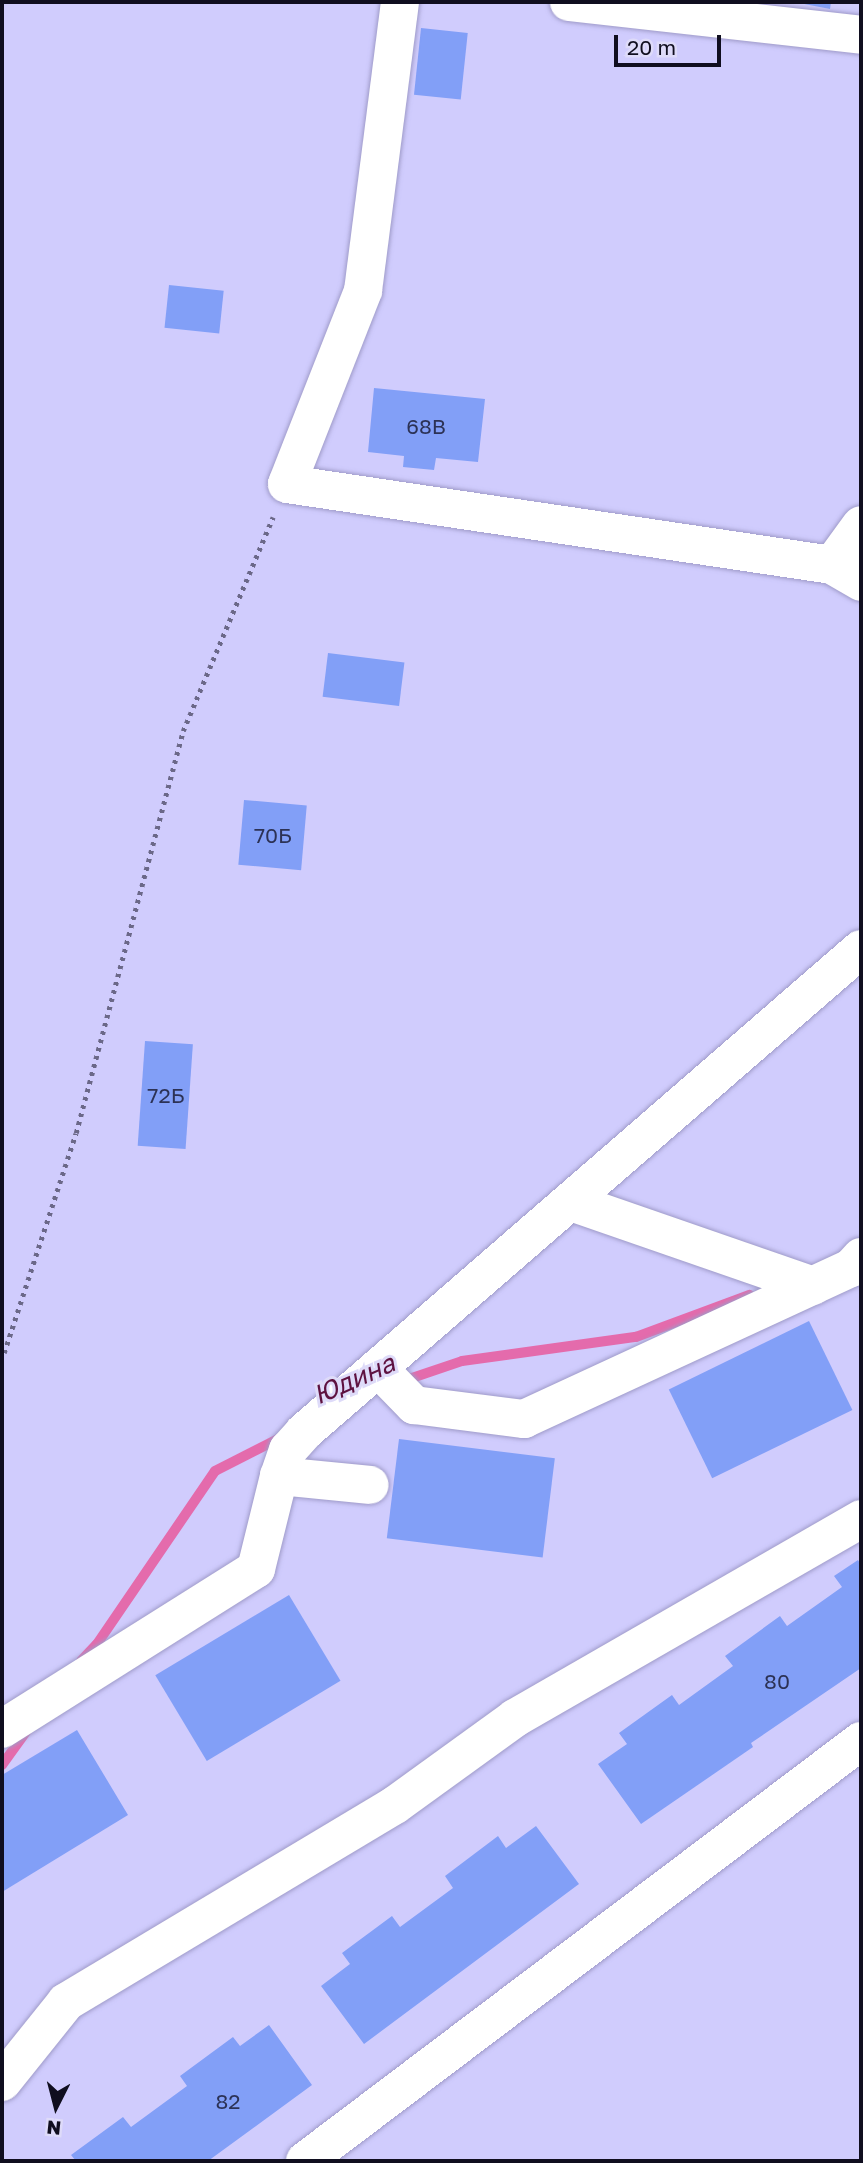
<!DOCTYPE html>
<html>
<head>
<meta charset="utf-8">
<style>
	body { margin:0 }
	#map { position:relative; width:863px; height:2163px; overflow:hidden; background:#d0ccfd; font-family:"Golos Text",sans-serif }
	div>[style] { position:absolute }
	.stream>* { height:10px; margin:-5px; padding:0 5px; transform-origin:5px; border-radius:5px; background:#e46bac }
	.building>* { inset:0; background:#829ff7; transform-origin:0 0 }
	.path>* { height:4.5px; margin-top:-2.25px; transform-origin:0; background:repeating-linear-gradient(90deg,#6b6888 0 3.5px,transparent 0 8.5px) }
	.roads { filter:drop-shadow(0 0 2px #9f9bc9) drop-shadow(0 0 2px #9f9bc9) }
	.minor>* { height:38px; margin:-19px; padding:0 19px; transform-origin:19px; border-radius:19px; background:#fff }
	span { translate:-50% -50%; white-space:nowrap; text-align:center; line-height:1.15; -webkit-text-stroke:6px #dedbf9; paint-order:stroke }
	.number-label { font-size:21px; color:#2c3255 }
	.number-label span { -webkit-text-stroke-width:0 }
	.water-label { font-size:26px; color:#5e1240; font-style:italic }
	.frame { position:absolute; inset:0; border:4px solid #100e1f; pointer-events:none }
	.north { position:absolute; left:21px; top:2072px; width:70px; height:70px; -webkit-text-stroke:5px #dedbf9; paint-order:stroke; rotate:186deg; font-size:19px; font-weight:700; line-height:28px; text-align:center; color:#100e1f }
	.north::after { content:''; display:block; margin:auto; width:24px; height:32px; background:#100e1f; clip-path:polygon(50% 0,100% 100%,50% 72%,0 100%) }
	.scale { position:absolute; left:614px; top:35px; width:107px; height:32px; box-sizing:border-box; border:4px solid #100e1f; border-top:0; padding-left:9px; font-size:21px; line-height:24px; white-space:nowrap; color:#100e1f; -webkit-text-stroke:5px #dedbf9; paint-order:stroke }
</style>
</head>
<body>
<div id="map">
	<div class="stream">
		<div style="left:403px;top:1381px;width:62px;rotate:-18.7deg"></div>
		<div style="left:462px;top:1361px;width:176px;rotate:-7.9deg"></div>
		<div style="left:636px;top:1337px;width:121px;rotate:-20.4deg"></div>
		<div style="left:81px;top:1661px;width:23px;rotate:-47deg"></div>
		<div style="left:97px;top:1644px;width:209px;rotate:-55.7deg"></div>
		<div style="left:215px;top:1471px;width:73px;rotate:-26.9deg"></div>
		<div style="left:2px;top:1765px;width:44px;rotate:-54.2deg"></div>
	</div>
	<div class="building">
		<div style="clip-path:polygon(794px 2px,831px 2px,830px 9px)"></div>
		<div style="left:421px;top:28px;width:47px;height:67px;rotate:6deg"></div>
		<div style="left:169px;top:285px;width:55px;height:43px;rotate:6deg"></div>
		<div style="clip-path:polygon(374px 388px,485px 399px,478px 462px,436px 458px,434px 470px,403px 467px,404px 456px,368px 452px)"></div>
		<div style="left:328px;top:653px;width:77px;height:44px;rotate:7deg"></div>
		<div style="left:244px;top:800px;width:63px;height:65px;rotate:5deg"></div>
		<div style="left:145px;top:1041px;width:48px;height:105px;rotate:4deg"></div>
		<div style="left:809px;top:1321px;width:99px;height:156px;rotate:64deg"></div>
		<div style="left:399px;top:1439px;width:157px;height:100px;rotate:7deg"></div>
		<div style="clip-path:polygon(858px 1560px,861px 1565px,861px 1668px,751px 1743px,753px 1747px,641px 1824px,598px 1764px,627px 1744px,619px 1733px,672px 1695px,679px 1705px,733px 1666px,725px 1656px,780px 1616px,787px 1626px,842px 1587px,834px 1576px)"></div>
		<div style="left:289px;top:1595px;width:100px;height:156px;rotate:59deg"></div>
		<div style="clip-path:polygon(77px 1730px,128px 1815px,2px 1892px,2px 1775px)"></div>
		<div style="clip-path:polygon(536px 1826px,579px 1884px,364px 2044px,321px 1986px,350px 1964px,342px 1953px,392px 1916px,400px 1927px,453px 1888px,445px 1876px,498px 1836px,506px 1848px)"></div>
		<div style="clip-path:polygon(269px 2025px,312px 2085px,208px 2161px,76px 2161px,71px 2155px,123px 2117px,131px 2127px,187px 2086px,180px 2076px,233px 2037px,240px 2046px)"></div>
	</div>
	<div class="path">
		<div style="left:4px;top:1353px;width:231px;rotate:-71.9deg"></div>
		<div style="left:76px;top:1133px;width:416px;rotate:-75.1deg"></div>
		<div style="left:183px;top:731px;width:232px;rotate:-67.2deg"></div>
	</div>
	<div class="roads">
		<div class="minor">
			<div style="left:400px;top:2px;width:291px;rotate:97.3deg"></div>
			<div style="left:363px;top:291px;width:207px;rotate:111.5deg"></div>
			<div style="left:287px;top:484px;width:551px;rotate:8.45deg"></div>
			<div style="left:832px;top:565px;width:34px;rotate:30deg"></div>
			<div style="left:569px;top:2px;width:294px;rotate:6.4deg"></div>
			<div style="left:832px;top:565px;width:49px;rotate:-54.1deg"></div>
			<div style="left:571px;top:1202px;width:256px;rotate:19.1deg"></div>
			<div style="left:378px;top:1368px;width:52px;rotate:45.8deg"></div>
			<div style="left:414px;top:1405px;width:111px;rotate:7.3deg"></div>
			<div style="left:524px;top:1419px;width:360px;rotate:-24.8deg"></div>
			<div style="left:851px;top:1268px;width:15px;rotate:-48deg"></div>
			<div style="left:279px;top:1476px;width:91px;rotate:5.6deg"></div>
			<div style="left:2px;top:1729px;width:300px;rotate:-32.2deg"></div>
			<div style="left:256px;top:1569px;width:96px;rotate:-76.1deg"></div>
			<div style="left:279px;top:1476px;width:28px;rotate:-71deg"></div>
			<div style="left:288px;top:1450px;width:24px;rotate:-48deg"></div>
			<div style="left:304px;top:1432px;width:737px;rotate:-40.93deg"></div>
			<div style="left:2px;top:2082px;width:102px;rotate:-51.3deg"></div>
			<div style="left:66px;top:2002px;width:383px;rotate:-30.9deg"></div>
			<div style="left:395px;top:1805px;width:148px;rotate:-35.9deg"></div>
			<div style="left:515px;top:1718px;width:399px;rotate:-29.9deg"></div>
			<div style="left:305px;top:2161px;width:697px;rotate:-37.07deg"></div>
		</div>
	</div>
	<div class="number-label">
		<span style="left:426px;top:426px">68В</span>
		<span style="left:273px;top:835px">70Б</span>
		<span style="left:166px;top:1095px">72Б</span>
		<span style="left:777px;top:1681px">80</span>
		<span style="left:228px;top:2101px">82</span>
	</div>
	<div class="water-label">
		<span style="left:354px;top:1379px;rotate:-24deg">Юдина</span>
	</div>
	<div class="frame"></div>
	<div class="north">N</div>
	<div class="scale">20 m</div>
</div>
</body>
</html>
